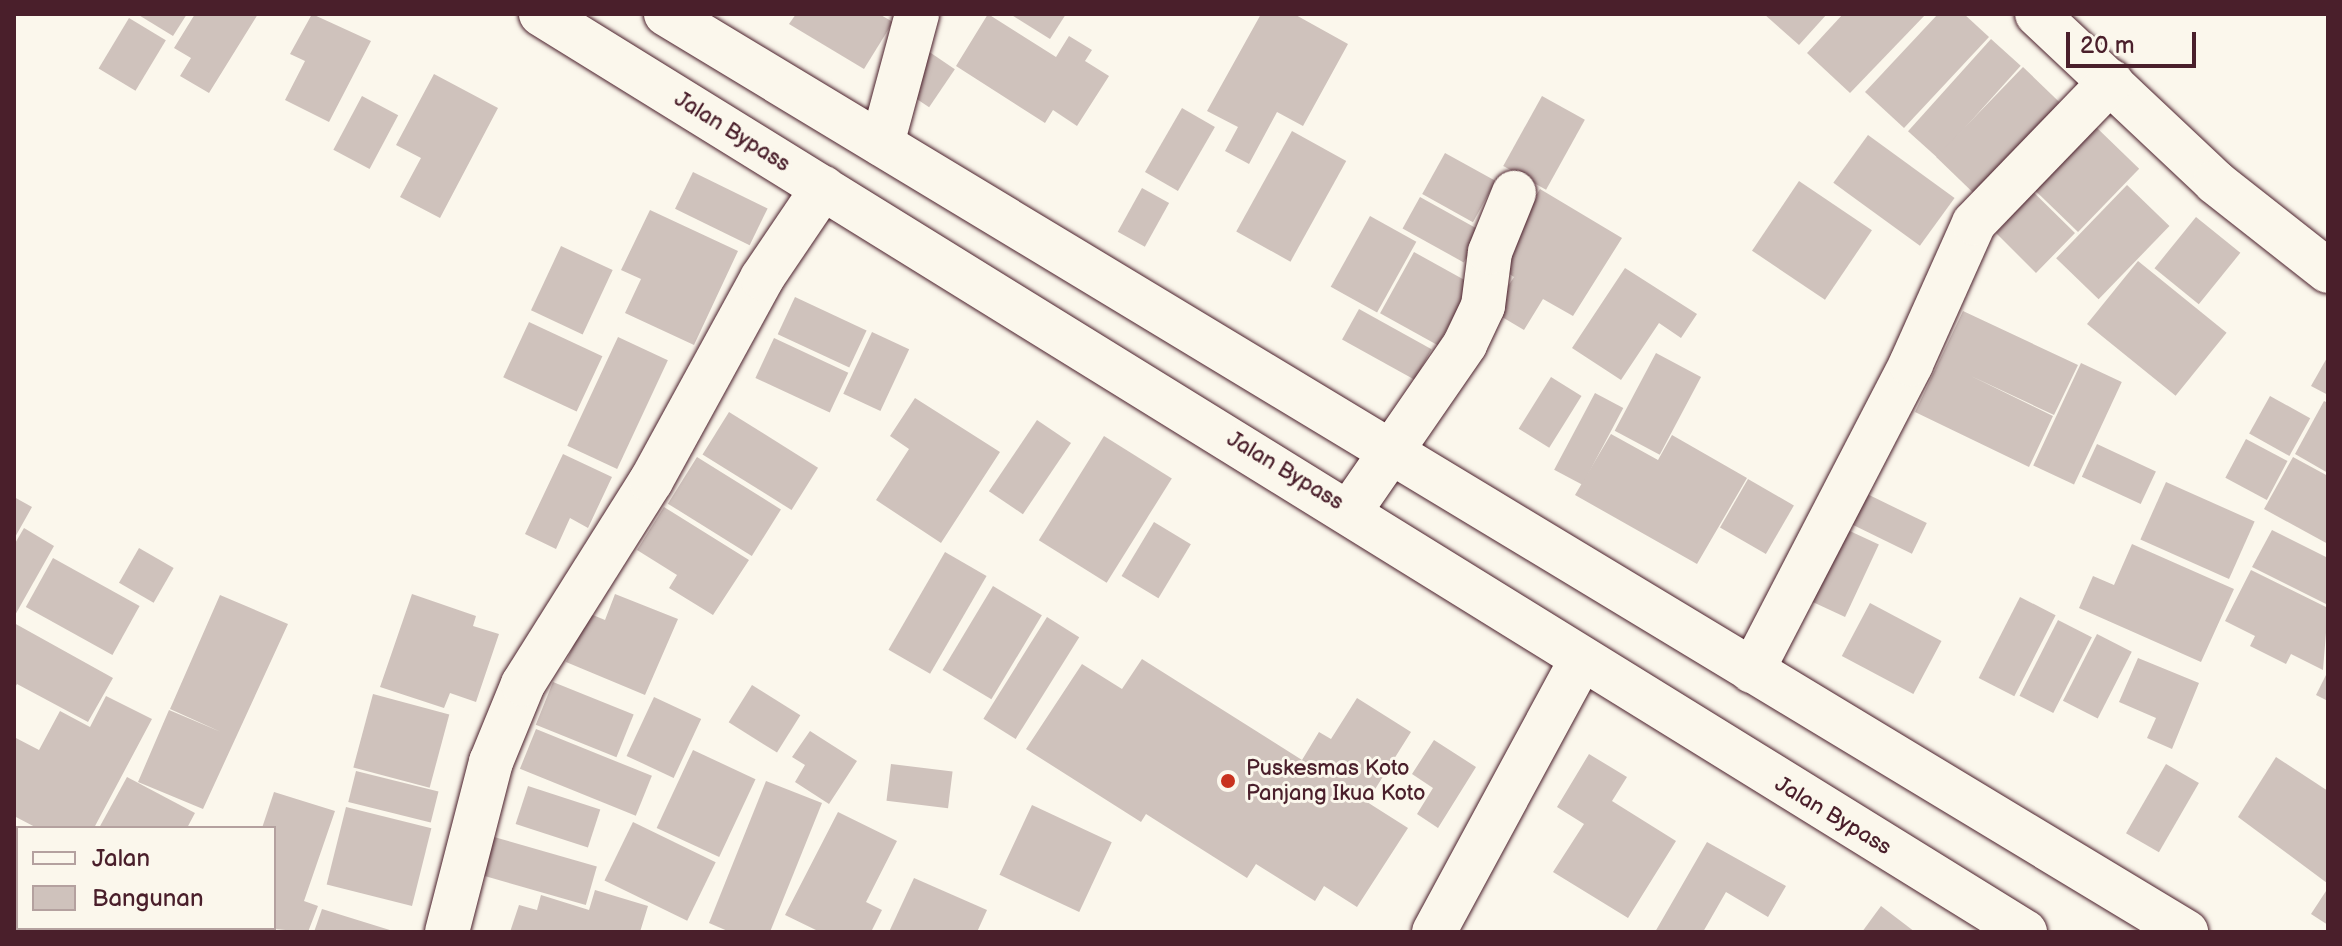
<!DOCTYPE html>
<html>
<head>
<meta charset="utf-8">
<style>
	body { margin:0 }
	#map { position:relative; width:2342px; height:946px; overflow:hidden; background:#fbf7ec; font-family:"Balsamiq Sans",sans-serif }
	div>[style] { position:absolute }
	.building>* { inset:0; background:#cfc2bc; transform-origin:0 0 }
	.roads { filter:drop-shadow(0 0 2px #4a1f2b) drop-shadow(0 0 2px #4a1f2b) }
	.minor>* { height:44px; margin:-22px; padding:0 22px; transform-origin:22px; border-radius:22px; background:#fbf7ec }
	.highway>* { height:44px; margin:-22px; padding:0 22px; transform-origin:22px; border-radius:22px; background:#fbf7ec }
	.dots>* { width:22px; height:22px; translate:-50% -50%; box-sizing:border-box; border:4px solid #fbf7ec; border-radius:50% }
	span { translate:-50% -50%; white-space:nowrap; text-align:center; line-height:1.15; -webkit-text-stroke:6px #fbf7ec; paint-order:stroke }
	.street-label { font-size:22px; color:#4a1f2b }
	.poi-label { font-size:22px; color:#4a1f2b }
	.left { translate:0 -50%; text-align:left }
	.frame { position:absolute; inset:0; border:16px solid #4a1f2b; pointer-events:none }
	.legend { position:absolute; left:16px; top:826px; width:260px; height:104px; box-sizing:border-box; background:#fbf7ec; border:2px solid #b4a19f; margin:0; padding:10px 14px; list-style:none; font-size:24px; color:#4a1f2b }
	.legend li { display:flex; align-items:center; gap:16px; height:40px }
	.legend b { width:40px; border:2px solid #b4a19f }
	.scale { position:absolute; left:2066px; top:32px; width:130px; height:36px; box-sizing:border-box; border:4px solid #4a1f2b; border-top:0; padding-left:10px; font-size:24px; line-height:28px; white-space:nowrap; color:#4a1f2b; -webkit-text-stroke:6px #fbf7ec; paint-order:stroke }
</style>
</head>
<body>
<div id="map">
	<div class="building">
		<div style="clip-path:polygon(137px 14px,187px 14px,173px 36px)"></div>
		<div style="clip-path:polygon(195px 14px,258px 14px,209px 93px,180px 76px,191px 58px,174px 48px)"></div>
		<div style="clip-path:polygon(312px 14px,371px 41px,329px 122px,285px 100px,305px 61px,290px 54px)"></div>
		<div style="clip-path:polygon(796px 14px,879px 14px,893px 22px,864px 69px,789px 24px)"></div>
		<div style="clip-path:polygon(988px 14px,1056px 57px,1069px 36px,1092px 50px,1085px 61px,1109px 76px,1077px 126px,1053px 110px,1045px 123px,956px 66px)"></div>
		<div style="clip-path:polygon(1010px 14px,1066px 14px,1050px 39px)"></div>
		<div style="clip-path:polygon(1261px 14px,1294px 14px,1348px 44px,1303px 126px,1277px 112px,1249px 164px,1225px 151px,1238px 127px,1207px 111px)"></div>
		<div style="clip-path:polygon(1764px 14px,1827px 14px,1799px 45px)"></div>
		<div style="clip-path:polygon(1843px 14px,1926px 14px,1850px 93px,1807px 53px)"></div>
		<div style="clip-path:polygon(1938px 14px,1964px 14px,1989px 37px,1904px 128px,1865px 92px)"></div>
		<div style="left:129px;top:18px;width:43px;height:59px;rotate:31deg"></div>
		<div style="left:1991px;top:39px;width:40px;height:124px;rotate:42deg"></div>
		<div style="left:925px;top:49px;width:36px;height:46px;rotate:34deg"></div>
		<div style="left:2023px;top:67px;width:58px;height:125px;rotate:44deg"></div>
		<div style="clip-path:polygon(434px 74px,498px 108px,440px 218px,400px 197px,421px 158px,396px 145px)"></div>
		<div style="left:362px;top:96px;width:41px;height:61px;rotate:28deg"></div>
		<div style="left:1542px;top:96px;width:49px;height:80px;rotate:29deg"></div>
		<div style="left:1182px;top:108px;width:38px;height:74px;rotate:30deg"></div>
		<div style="left:2096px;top:127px;width:60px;height:88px;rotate:44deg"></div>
		<div style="left:1292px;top:131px;width:62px;height:115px;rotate:29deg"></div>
		<div style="left:1868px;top:135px;width:107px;height:59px;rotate:36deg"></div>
		<div style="left:1445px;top:153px;width:58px;height:47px;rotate:29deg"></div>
		<div style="left:693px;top:172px;width:83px;height:41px;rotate:26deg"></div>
		<div style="clip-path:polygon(2021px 180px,2075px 233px,2036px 273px,1996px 233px,2007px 221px,1993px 207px)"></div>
		<div style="left:1799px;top:181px;width:88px;height:84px;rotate:34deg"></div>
		<div style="left:2127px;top:185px;width:59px;height:102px;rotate:44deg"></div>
		<div style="left:1142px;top:188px;width:31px;height:50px;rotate:29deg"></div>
		<div style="clip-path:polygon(1540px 189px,1622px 238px,1573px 316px,1543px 299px,1524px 330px,1492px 311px,1514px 277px,1494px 264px)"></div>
		<div style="left:1420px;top:197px;width:70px;height:36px;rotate:29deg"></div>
		<div style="clip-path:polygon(650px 210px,738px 251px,694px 345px,625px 313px,641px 279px,621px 270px)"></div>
		<div style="left:1370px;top:216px;width:53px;height:81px;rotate:29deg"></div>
		<div style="left:2196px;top:217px;width:57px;height:66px;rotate:39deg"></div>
		<div style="left:561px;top:246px;width:57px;height:71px;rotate:25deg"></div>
		<div style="left:1414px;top:252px;width:66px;height:70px;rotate:29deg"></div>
		<div style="left:2138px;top:261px;width:114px;height:81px;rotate:39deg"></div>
		<div style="clip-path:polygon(1625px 268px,1697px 314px,1681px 338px,1659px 323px,1621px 380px,1572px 348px)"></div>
		<div style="left:795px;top:297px;width:79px;height:41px;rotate:25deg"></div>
		<div style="left:1359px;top:309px;width:83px;height:35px;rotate:29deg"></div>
		<div style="clip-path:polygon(1963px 311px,2078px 365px,2054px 415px,1971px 376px,2053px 416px,2029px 467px,1915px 412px)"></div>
		<div style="left:529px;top:322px;width:81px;height:61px;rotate:25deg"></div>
		<div style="left:872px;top:332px;width:41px;height:68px;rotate:25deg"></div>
		<div style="left:618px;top:337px;width:55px;height:120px;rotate:25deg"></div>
		<div style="left:774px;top:338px;width:82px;height:44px;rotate:25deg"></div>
		<div style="left:1656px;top:353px;width:51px;height:88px;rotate:28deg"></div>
		<div style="clip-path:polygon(2328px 356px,2328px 395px,2311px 386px)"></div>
		<div style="left:2081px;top:363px;width:45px;height:113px;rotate:25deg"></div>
		<div style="left:1551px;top:377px;width:36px;height:61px;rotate:32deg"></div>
		<div style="left:1595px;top:393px;width:32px;height:87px;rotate:28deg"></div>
		<div style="left:2270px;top:396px;width:46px;height:43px;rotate:29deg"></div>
		<div style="clip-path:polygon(915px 398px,1000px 452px,941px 543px,876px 500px,909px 449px,890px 436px)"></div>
		<div style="clip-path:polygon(2324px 401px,2328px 403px,2328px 473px,2295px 454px)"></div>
		<div style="left:729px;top:412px;width:105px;height:50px;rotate:32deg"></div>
		<div style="left:1037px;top:420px;width:41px;height:86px;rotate:34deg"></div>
		<div style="clip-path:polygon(1611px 434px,1658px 460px,1672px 435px,1747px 478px,1697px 564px,1575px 495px)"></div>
		<div style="left:1104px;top:436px;width:80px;height:123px;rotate:32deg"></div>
		<div style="left:2246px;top:439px;width:47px;height:44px;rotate:28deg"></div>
		<div style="left:2097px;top:444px;width:65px;height:36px;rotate:25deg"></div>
		<div style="clip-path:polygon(563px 454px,612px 477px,588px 528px,570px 518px,556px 549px,525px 534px)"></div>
		<div style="left:697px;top:457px;width:99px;height:55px;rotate:32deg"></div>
		<div style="clip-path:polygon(2293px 457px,2328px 476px,2328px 544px,2264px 509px)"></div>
		<div style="left:1748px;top:479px;width:53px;height:56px;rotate:30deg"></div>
		<div style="left:2166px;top:482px;width:97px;height:63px;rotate:24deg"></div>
		<div style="left:1863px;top:492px;width:71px;height:34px;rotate:26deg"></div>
		<div style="clip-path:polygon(14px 497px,32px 507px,14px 539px)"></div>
		<div style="clip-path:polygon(664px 507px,749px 560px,713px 615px,669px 588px,677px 575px,637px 550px)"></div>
		<div style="left:1154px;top:522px;width:43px;height:63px;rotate:31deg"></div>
		<div style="left:1839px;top:526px;width:44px;height:80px;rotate:25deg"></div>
		<div style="clip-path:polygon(24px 528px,54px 546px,14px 617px,14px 545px)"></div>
		<div style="clip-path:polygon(2272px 530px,2328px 558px,2328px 605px,2252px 567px)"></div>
		<div style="clip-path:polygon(2132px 544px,2234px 589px,2201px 662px,2079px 608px,2093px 576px,2114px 585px)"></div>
		<div style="left:139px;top:548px;width:40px;height:40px;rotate:30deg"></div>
		<div style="left:945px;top:552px;width:48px;height:113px;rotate:30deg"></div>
		<div style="left:53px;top:558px;width:99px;height:56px;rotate:29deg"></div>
		<div style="clip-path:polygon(2251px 570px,2328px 608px,2323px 670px,2291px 654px,2286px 664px,2250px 646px,2255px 636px,2225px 621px)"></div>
		<div style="left:993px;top:586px;width:57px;height:98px;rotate:31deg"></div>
		<div style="clip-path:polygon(412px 594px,476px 616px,473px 626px,499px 634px,476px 702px,450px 693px,444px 708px,380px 687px)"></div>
		<div style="clip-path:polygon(615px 594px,678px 619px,645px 695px,566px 662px,588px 613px,605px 620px)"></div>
		<div style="clip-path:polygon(220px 595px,288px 624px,203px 809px,138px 782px,169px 710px,221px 732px,170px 709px)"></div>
		<div style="left:2020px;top:597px;width:40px;height:91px;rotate:27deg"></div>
		<div style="left:1870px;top:603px;width:81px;height:60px;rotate:28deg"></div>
		<div style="left:1047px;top:617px;width:38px;height:120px;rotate:32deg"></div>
		<div style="left:2058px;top:620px;width:38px;height:85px;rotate:27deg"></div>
		<div style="clip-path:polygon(14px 623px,113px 678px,88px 722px,17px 684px,14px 689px)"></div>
		<div style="left:2097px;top:634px;width:39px;height:75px;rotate:27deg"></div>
		<div style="clip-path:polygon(2138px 658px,2199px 683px,2172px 749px,2147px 738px,2156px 718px,2119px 702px)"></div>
		<div style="clip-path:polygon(1142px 659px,1302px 760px,1319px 732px,1331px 739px,1357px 698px,1411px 732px,1367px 802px,1408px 828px,1357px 907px,1324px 886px,1315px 901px,1256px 864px,1247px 878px,1146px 814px,1141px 822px,1026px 749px,1082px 664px,1122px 689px)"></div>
		<div style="clip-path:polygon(2328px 671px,2328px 701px,2316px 695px)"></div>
		<div style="left:553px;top:682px;width:87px;height:46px;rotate:22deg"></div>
		<div style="left:752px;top:685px;width:57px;height:44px;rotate:32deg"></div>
		<div style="left:373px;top:694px;width:79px;height:76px;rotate:15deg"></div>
		<div style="clip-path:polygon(106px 696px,152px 719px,94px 828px,37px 828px,14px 816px,14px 737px,39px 750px,60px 711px,90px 727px)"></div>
		<div style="left:654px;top:697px;width:52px;height:65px;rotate:25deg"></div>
		<div style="left:536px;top:729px;width:125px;height:43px;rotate:22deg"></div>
		<div style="clip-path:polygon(810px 731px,857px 761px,829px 804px,795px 782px,805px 765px,792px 757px)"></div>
		<div style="clip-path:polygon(1434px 740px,1476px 767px,1438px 828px,1417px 814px,1433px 788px,1412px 774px)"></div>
		<div style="left:693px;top:750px;width:69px;height:86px;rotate:25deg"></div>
		<div style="clip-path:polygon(1589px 754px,1627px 777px,1612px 801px,1676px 841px,1628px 918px,1553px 872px,1584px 824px,1557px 807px)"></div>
		<div style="clip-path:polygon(2276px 757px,2328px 791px,2327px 883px,2238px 817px)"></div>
		<div style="left:891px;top:764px;width:62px;height:37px;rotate:7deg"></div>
		<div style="left:2166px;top:764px;width:38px;height:80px;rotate:30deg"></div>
		<div style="left:356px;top:771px;width:85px;height:32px;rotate:14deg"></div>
		<div style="clip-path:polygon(127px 777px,195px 813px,187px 828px,99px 828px)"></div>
		<div style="clip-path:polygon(766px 781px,822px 803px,770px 932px,730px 932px,709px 923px)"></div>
		<div style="left:528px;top:786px;width:76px;height:40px;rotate:18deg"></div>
		<div style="clip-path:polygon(274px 792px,335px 811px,304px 901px,318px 906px,308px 932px,274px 929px,274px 828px,262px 828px)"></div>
		<div style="left:1032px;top:805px;width:88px;height:77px;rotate:25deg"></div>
		<div style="left:346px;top:807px;width:88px;height:80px;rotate:14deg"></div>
		<div style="clip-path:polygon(838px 812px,897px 841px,866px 902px,882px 910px,871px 932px,820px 932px,785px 915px)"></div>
		<div style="left:633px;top:822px;width:92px;height:65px;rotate:26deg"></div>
		<div style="left:494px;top:837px;width:107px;height:40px;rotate:16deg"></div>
		<div style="clip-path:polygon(1707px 842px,1786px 886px,1768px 917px,1726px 892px,1703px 932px,1655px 932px)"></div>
		<div style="clip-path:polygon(914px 878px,987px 910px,977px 932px,889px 932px)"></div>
		<div style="clip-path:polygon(2328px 888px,2328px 925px,2311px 914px)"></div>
		<div style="clip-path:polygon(595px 890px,648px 906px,640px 932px,510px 932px,519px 905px,537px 910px,541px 895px,589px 910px)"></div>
		<div style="clip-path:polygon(1881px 906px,1915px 932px,1862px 932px)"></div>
		<div style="clip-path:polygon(322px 909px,393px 931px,393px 932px,314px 932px)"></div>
	</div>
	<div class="roads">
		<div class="minor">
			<div style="left:2037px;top:14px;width:245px;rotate:43.3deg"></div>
			<div style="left:2215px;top:182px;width:144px;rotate:38.2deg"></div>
			<div style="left:882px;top:144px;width:135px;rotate:-74.9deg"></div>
			<div style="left:1350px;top:511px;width:203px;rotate:-55.4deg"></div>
			<div style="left:1465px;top:344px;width:42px;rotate:-64.7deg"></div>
			<div style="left:1483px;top:306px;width:54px;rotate:-82.6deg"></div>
			<div style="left:1490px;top:252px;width:64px;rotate:-67.9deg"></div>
			<div style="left:1752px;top:671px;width:346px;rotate:-62.6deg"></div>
			<div style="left:1911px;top:364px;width:154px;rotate:-65.9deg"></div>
			<div style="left:1974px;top:223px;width:197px;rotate:-46deg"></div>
			<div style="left:14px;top:858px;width:4px;rotate:27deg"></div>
			<div style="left:158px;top:928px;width:7px;rotate:34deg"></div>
			<div style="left:447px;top:932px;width:176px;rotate:-75.5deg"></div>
			<div style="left:491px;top:762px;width:84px;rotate:-67.7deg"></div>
			<div style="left:523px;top:684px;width:240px;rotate:-57.8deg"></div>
			<div style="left:651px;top:481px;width:231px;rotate:-61.3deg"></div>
			<div style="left:762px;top:278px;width:109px;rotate:-55.9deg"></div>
			<div style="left:1434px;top:932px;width:309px;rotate:-61.6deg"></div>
		</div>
		<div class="highway">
			<div style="left:541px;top:14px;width:1745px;rotate:31.74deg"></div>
			<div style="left:666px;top:14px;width:1776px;rotate:31.13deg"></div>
		</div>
	</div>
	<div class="dots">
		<div style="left:1228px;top:781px;background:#c8321e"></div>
	</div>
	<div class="street-label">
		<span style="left:732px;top:132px;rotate:32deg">Jalan Bypass</span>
		<span style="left:1285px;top:471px;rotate:31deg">Jalan Bypass</span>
		<span style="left:1833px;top:816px;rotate:31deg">Jalan Bypass</span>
	</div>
	<div class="poi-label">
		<span class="left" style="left:1246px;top:781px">Puskesmas Koto<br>Panjang Ikua Koto</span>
	</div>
	<div class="frame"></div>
	<ul class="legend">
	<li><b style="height:10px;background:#fbf7ec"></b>Jalan</li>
	<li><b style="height:22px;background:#cfc2bc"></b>Bangunan</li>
	</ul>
	<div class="scale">20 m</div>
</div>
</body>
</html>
